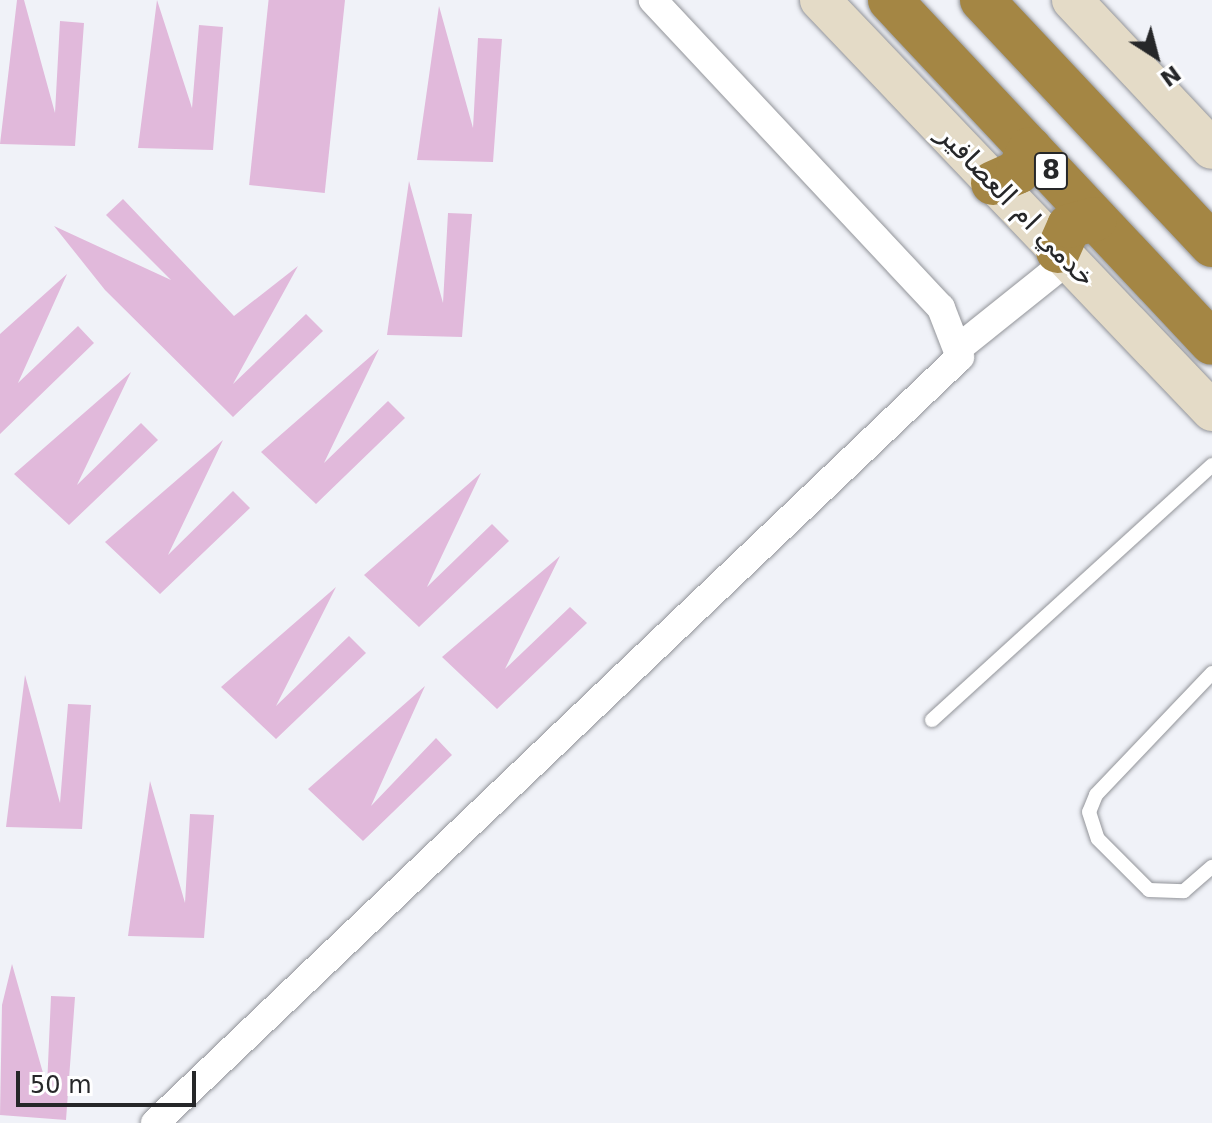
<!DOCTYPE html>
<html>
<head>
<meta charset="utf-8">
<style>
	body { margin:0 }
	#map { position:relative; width:1212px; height:1123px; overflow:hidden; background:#f0f2f8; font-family:"DejaVu Sans","Noto Naskh Arabic",sans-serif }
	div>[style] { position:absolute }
	.building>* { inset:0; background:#e1b9db; transform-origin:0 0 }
	.roads { filter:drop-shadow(0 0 2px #929499) drop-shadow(0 0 2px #929499) }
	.lane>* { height:14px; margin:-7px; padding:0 7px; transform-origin:7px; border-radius:7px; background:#fff }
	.street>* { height:28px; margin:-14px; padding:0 14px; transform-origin:14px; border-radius:14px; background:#fff }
	.secondary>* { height:40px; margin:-20px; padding:0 20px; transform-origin:20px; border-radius:20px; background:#e4dbc7 }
	.highway>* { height:44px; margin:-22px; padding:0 22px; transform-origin:22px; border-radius:22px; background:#a48644 }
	span { translate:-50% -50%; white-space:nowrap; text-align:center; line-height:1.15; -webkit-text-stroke:6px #fff; paint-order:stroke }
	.shield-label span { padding:2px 6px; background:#fff; border:2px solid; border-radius:6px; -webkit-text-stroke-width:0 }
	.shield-label { font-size:26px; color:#262729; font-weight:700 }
	.street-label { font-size:28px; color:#262729 }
	.north { position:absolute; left:1116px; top:16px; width:80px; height:80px; -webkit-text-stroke:6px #fff; paint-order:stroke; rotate:144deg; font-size:22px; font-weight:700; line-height:32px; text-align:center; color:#262729 }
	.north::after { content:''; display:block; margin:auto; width:28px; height:36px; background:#262729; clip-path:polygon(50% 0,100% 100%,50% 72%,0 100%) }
	.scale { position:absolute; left:16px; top:1071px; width:180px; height:36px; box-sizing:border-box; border:4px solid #262729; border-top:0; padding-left:10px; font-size:24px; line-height:28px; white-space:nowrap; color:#262729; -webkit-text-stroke:6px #fff; paint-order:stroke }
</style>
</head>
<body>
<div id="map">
	<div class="building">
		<div style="clip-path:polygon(17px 0,24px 0,55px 113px,60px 21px,84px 23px,75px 146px,0 144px)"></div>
		<div style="clip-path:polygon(157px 0,192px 108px,199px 25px,223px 27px,213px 150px,138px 148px)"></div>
		<div style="left:345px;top:0;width:194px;height:76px;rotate:96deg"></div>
		<div style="clip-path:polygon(439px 6px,473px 128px,478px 38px,502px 39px,493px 162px,417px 160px)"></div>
		<div style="clip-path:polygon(409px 181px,443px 303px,448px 213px,472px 214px,462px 337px,387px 335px)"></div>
		<div style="clip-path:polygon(123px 199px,234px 316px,298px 266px,233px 384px,306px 314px,323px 331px,233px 417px,105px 290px,54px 226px,171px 280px,106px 215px)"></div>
		<div style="clip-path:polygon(67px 274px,18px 383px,78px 326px,94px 343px,0 434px,0 334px)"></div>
		<div style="clip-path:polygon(379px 349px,324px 463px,388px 401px,405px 418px,316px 504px,261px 452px)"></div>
		<div style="clip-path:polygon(131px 372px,77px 485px,141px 423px,158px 440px,69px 525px,14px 474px)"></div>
		<div style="clip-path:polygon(223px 440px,168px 555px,233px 491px,250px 508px,160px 594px,105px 542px)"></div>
		<div style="clip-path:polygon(481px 473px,427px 587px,492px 524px,509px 541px,419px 627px,364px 575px)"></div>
		<div style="clip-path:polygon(560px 556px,505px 669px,570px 607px,587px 623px,497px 709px,442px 657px)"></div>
		<div style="clip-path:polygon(336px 587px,276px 706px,349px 636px,366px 653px,276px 739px,221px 687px)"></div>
		<div style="clip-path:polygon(25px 675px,60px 803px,68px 704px,91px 705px,82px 829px,6px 827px)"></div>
		<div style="clip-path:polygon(425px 686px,371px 806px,436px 738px,452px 755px,363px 841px,308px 789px)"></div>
		<div style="clip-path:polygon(150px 781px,185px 903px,190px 814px,214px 815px,204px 938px,128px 936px)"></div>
		<div style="clip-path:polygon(12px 964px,47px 1087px,51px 996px,75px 997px,66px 1120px,0 1115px,2px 1005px)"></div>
	</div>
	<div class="roads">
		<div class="lane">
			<div style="left:1212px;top:673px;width:168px;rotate:133.6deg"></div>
			<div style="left:1096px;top:795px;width:18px;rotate:112deg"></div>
			<div style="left:1089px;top:812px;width:28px;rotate:72deg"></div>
			<div style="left:1098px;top:839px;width:72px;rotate:45deg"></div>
			<div style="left:1149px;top:890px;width:35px;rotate:2deg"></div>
			<div style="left:1184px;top:891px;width:37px;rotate:-41deg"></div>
			<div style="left:932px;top:720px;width:379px;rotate:-42.3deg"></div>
		</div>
		<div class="street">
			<div style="left:961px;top:346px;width:136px;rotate:-38.7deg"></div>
			<div style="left:155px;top:1123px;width:1111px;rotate:-43.58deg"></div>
			<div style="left:960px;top:357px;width:53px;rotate:-111.2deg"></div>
			<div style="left:941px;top:308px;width:422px;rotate:-133.1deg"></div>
		</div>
		<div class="secondary">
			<div style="left:820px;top:0;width:568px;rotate:46.36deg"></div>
			<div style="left:1072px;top:0;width:204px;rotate:46.8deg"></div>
		</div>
		<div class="highway">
			<div style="left:890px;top:0;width:470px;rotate:46.8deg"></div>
			<div style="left:982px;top:0;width:336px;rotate:46.8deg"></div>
			<div style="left:993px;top:183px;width:27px;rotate:-24deg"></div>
			<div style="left:1018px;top:172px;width:26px;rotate:-62deg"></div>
			<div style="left:1058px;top:251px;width:27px;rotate:-66deg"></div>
			<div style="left:1069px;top:226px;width:27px;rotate:-15deg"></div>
		</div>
	</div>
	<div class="shield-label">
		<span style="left:1051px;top:171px">8</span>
	</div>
	<div class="street-label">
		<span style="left:1016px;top:206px;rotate:46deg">خدمي ام العصافير</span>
	</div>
	<div class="north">N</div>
	<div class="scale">50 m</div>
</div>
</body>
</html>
